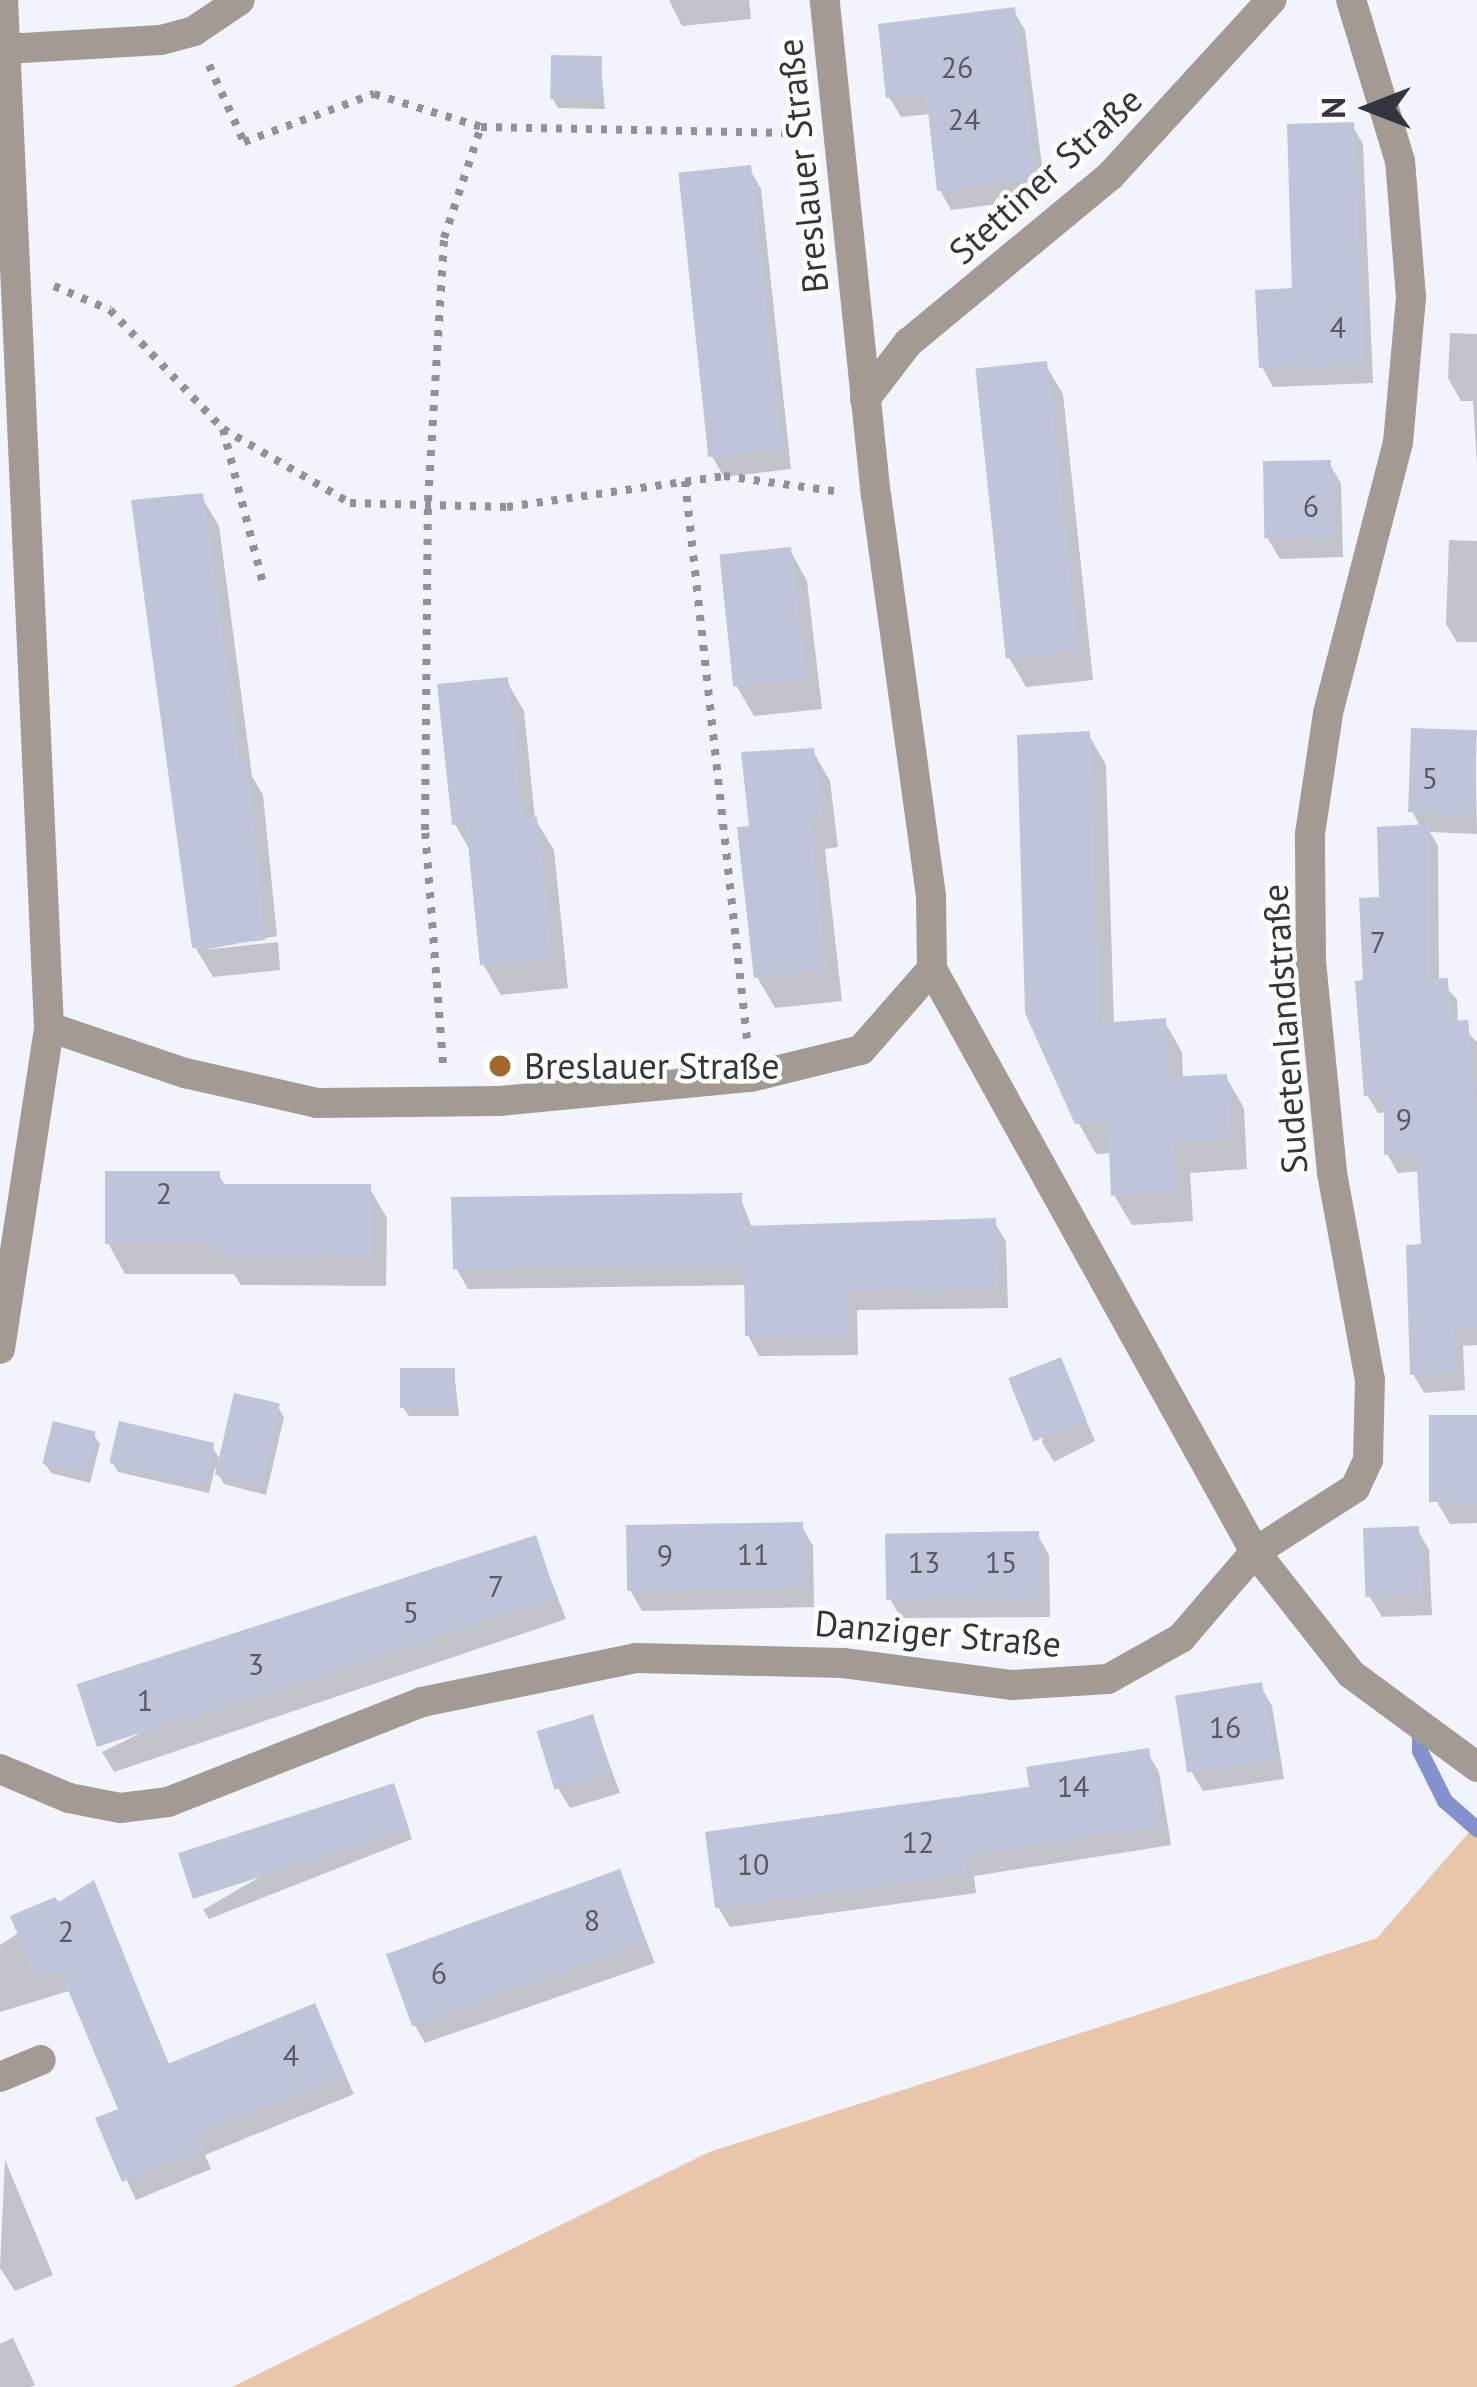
<!DOCTYPE html>
<html>
<head>
<meta charset="utf-8">
<style>
	body { margin:0 }
	#map { position:relative; width:1477px; height:2387px; overflow:hidden; background:#f1f4fd; font-family:"PT Sans",sans-serif }
	div>[style] { position:absolute }
	.green>* { inset:0; background:#e9c6a9 }
	.shadow>* { inset:0; background:#0003 }
	.stream>* { height:16px; margin:-8px; padding:0 8px; transform-origin:8px; border-radius:8px; background:#8591ce }
	.building>* { inset:0; background:#bfc4db; transform-origin:0 0 }
	.path>* { height:8px; margin-top:-4px; transform-origin:0; background:repeating-linear-gradient(90deg,#8f929b 0 6px,transparent 0 15px) }
	.minor>* { height:30px; margin:-15px; padding:0 15px; transform-origin:15px; border-radius:15px; background:#a39a93 }
	.dots>* { width:33px; height:33px; translate:-50% -50%; box-sizing:border-box; border:6px solid #fff; border-radius:50% }
	span { translate:-50% -50%; white-space:nowrap; text-align:center; line-height:1.15; -webkit-text-stroke:9px #fff; paint-order:stroke }
	.number-label { font-size:30px; color:#575a66 }
	.number-label span { -webkit-text-stroke-width:0 }
	.street-label { font-size:36px; color:#34363f }
	.poi-label { font-size:36px; color:#34363f }
	.left { translate:0 -50%; text-align:left }
	.north { position:absolute; left:1309px; top:48px; width:120px; height:120px; -webkit-text-stroke:9px #fff; paint-order:stroke; rotate:270deg; font-size:33px; font-weight:700; line-height:48px; text-align:center; color:#34363f }
	.north::after { content:''; display:block; margin:auto; width:42px; height:54px; background:#34363f; clip-path:polygon(50% 0,100% 100%,50% 72%,0 100%) }
</style>
</head>
<body>
<div id="map">
	<div class="green">
		<div style="clip-path:polygon(1477px 1823px,1477px 2387px,232px 2387px,709px 2152px,1377px 1938px)"></div>
	</div>
	<div class="shadow">
		<div style="clip-path:polygon(669px 0,749px 0,751px 19px,682px 26px)"></div>
		<div style="clip-path:polygon(1013px 10px,1025px 30px,1046px 198px,951px 210px,940px 190px,931px 114px,901px 117px,889px 97px)"></div>
		<div style="clip-path:polygon(600px 59px,605px 109px,558px 108px,553px 99px)"></div>
		<div style="clip-path:polygon(1352px 125px,1363px 144px,1373px 383px,1273px 387px,1262px 367px)"></div>
		<div style="clip-path:polygon(749px 168px,761px 189px,791px 469px,724px 477px,712px 456px)"></div>
		<div style="clip-path:polygon(1450px 333px,1477px 334px,1477px 465px,1473px 401px,1461px 401px,1448px 378px)"></div>
		<div style="clip-path:polygon(1045px 364px,1063px 394px,1093px 680px,1026px 687px,1008px 656px)"></div>
		<div style="clip-path:polygon(1329px 463px,1341px 483px,1343px 557px,1280px 559px,1268px 539px)"></div>
		<div style="clip-path:polygon(201px 496px,219px 526px,252px 776px,263px 795px,277px 936px,203px 950px,278px 942px,280px 970px,213px 977px,195px 947px)"></div>
		<div style="clip-path:polygon(1449px 540px,1477px 541px,1477px 642px,1457px 642px,1446px 624px)"></div>
		<div style="clip-path:polygon(790px 550px,807px 581px,822px 709px,754px 716px,736px 685px)"></div>
		<div style="clip-path:polygon(506px 680px,524px 711px,535px 819px,554px 850px,568px 988px,501px 995px,483px 964px,472px 854px,455px 824px)"></div>
		<div style="clip-path:polygon(1475px 733px,1477px 834px,1430px 832px,1438px 846px,1439px 981px,1457px 999px,1458px 1024px,1477px 1042px,1477px 1345px,1463px 1346px,1465px 1390px,1424px 1393px,1413px 1374px,1425px 1247px,1420px 1171px,1398px 1173px,1387px 1154px,1387px 1112px,1378px 1113px,1367px 1095px,1383px 900px,1421px 828px,1412px 811px)"></div>
		<div style="clip-path:polygon(1088px 734px,1106px 765px,1114px 1025px,1164px 1021px,1182px 1052px,1183px 1079px,1226px 1077px,1244px 1108px,1247px 1169px,1190px 1173px,1193px 1221px,1132px 1225px,1114px 1195px,1112px 1153px,1096px 1154px,1078px 1122px)"></div>
		<div style="clip-path:polygon(813px 751px,830px 781px,838px 847px,825px 849px,842px 1001px,775px 1008px,757px 977px,752px 829px)"></div>
		<div style="clip-path:polygon(218px 1174px,226px 1187px,369px 1187px,387px 1218px,386px 1286px,241px 1285px,234px 1274px,125px 1274px,108px 1243px)"></div>
		<div style="clip-path:polygon(740px 1197px,752px 1228px,994px 1221px,1006px 1242px,1008px 1308px,857px 1310px,858px 1355px,759px 1356px,748px 1335px,747px 1285px,468px 1289px,456px 1268px)"></div>
		<div style="clip-path:polygon(1060px 1361px,1095px 1441px,1054px 1462px,1042px 1442px)"></div>
		<div style="clip-path:polygon(454px 1371px,459px 1416px,409px 1416px,403px 1407px)"></div>
		<div style="clip-path:polygon(278px 1407px,284px 1417px,266px 1495px,224px 1484px,215px 1468px,209px 1493px,118px 1472px,112px 1462px,212px 1446px,221px 1462px)"></div>
		<div style="clip-path:polygon(1477px 1418px,1477px 1523px,1450px 1524px,1438px 1504px)"></div>
		<div style="clip-path:polygon(94px 1435px,100px 1444px,90px 1483px,51px 1473px,45px 1464px)"></div>
		<div style="clip-path:polygon(801px 1525px,813px 1546px,814px 1607px,642px 1611px,630px 1590px)"></div>
		<div style="clip-path:polygon(1417px 1529px,1429px 1550px,1432px 1615px,1382px 1617px,1370px 1597px)"></div>
		<div style="clip-path:polygon(1037px 1534px,1049px 1555px,1050px 1617px,901px 1618px,889px 1597px)"></div>
		<div style="clip-path:polygon(535px 1539px,566px 1619px,114px 1772px,102px 1752px)"></div>
		<div style="clip-path:polygon(1260px 1685px,1272px 1706px,1284px 1779px,1203px 1791px,1191px 1771px)"></div>
		<div style="clip-path:polygon(592px 1717px,620px 1793px,570px 1808px,558px 1788px)"></div>
		<div style="clip-path:polygon(1147px 1752px,1159px 1772px,1171px 1845px,974px 1876px,976px 1893px,730px 1927px,718px 1907px)"></div>
		<div style="clip-path:polygon(398px 1796px,412px 1839px,209px 1919px,203px 1910px)"></div>
		<div style="clip-path:polygon(619px 1873px,655px 1963px,425px 2043px,413px 2022px)"></div>
		<div style="clip-path:polygon(93px 1884px,170px 2066px,314px 2006px,354px 2094px,205px 2155px,211px 2169px,136px 2200px,99px 2120px,122px 2110px,72px 1990px,0 2012px,0 1945px)"></div>
		<div style="clip-path:polygon(5px 2160px,53px 2275px,15px 2291px,0 2268px)"></div>
		<div style="clip-path:polygon(13px 2338px,35px 2385px,30px 2387px,0 2387px,0 2344px)"></div>
	</div>
	<div class="stream">
		<div style="left:1420px;top:1731px;width:20px;rotate:90deg"></div>
		<div style="left:1420px;top:1751px;width:56px;rotate:63.4deg"></div>
		<div style="left:1445px;top:1801px;width:43px;rotate:41.2deg"></div>
	</div>
	<div class="building">
		<div style="clip-path:polygon(1015px 7px,1036px 179px,937px 191px,926px 94px,886px 98px,878px 24px)"></div>
		<div style="left:551px;top:55px;width:51px;height:44px;rotate:1deg"></div>
		<div style="clip-path:polygon(1354px 122px,1363px 364px,1259px 368px,1255px 290px,1292px 288px,1287px 124px)"></div>
		<div style="left:751px;top:165px;width:286px;height:73px;rotate:84deg"></div>
		<div style="left:1047px;top:361px;width:291px;height:72px;rotate:84deg"></div>
		<div style="left:1331px;top:460px;width:77px;height:68px;rotate:89deg"></div>
		<div style="clip-path:polygon(203px 493px,239px 762px,247px 761px,265px 940px,192px 948px,131px 500px)"></div>
		<div style="left:791px;top:547px;width:133px;height:72px;rotate:84deg"></div>
		<div style="clip-path:polygon(508px 677px,522px 818px,537px 817px,552px 958px,480px 965px,466px 823px,452px 825px,437px 684px)"></div>
		<div style="left:1411px;top:728px;width:66px;height:84px;rotate:2deg"></div>
		<div style="clip-path:polygon(1090px 731px,1099px 1023px,1166px 1018px,1169px 1077px,1227px 1074px,1231px 1139px,1174px 1143px,1177px 1191px,1111px 1196px,1108px 1122px,1075px 1124px,1025px 1013px,1017px 735px)"></div>
		<div style="clip-path:polygon(814px 748px,822px 817px,810px 818px,826px 970px,754px 978px,737px 827px,749px 826px,741px 752px)"></div>
		<div style="clip-path:polygon(1429px 824px,1430px 979px,1448px 978px,1450px 1021px,1468px 1020px,1477px 1109px,1477px 1326px,1454px 1328px,1457px 1372px,1410px 1375px,1406px 1245px,1421px 1244px,1416px 1153px,1384px 1155px,1384px 1094px,1364px 1096px,1355px 981px,1363px 980px,1359px 898px,1379px 897px,1377px 827px)"></div>
		<div style="clip-path:polygon(105px 1171px,220px 1171px,220px 1184px,371px 1184px,370px 1256px,220px 1255px,220px 1244px,105px 1244px)"></div>
		<div style="clip-path:polygon(742px 1193px,743px 1252px,743px 1226px,996px 1218px,997px 1288px,847px 1290px,848px 1335px,745px 1336px,744px 1265px,453px 1269px,451px 1197px)"></div>
		<div style="left:1061px;top:1357px;width:68px;height:57px;rotate:68deg"></div>
		<div style="left:400px;top:1368px;width:55px;height:40px"></div>
		<div style="left:234px;top:1393px;width:47px;height:84px;rotate:13deg"></div>
		<div style="left:1477px;top:1415px;width:87px;height:48px;rotate:90deg"></div>
		<div style="left:53px;top:1421px;width:44px;height:44px;rotate:14deg"></div>
		<div style="left:119px;top:1421px;width:98px;height:43px;rotate:13deg"></div>
		<div style="left:803px;top:1522px;width:66px;height:177px;rotate:89deg"></div>
		<div style="left:1419px;top:1526px;width:69px;height:56px;rotate:88deg"></div>
		<div style="left:1039px;top:1531px;width:66px;height:154px;rotate:89deg"></div>
		<div style="left:536px;top:1535px;width:66px;height:483px;rotate:72deg"></div>
		<div style="left:1262px;top:1682px;width:78px;height:88px;rotate:81deg"></div>
		<div style="left:593px;top:1714px;width:61px;height:59px;rotate:73deg"></div>
		<div style="clip-path:polygon(1149px 1748px,1161px 1826px,964px 1856px,967px 1874px,715px 1908px,705px 1832px,1029px 1787px,1026px 1767px)"></div>
		<div style="left:394px;top:1783px;width:48px;height:227px;rotate:72deg"></div>
		<div style="left:620px;top:1869px;width:77px;height:249px;rotate:70deg"></div>
		<div style="clip-path:polygon(94px 1880px,168px 2064px,315px 2003px,345px 2074px,197px 2135px,203px 2149px,122px 2182px,95px 2118px,118px 2109px,60px 1971px,37px 1980px,10px 1916px,55px 1897px,59px 1902px)"></div>
	</div>
	<div class="path">
		<div style="left:209px;top:65px;width:85px;rotate:65.6deg"></div>
		<div style="left:244px;top:142px;width:139px;rotate:-20.3deg"></div>
		<div style="left:374px;top:94px;width:112px;rotate:17.1deg"></div>
		<div style="left:54px;top:286px;width:61px;rotate:23.2deg"></div>
		<div style="left:110px;top:310px;width:164px;rotate:46.5deg"></div>
		<div style="left:223px;top:429px;width:160px;rotate:75.5deg"></div>
		<div style="left:223px;top:429px;width:147px;rotate:30.2deg"></div>
		<div style="left:350px;top:503px;width:157px;rotate:1.5deg"></div>
		<div style="left:507px;top:507px;width:219px;rotate:-8.1deg"></div>
		<div style="left:724px;top:476px;width:111px;rotate:7.8deg"></div>
		<div style="left:685px;top:481px;width:561px;rotate:83.66deg"></div>
		<div style="left:443px;top:1063px;width:234px;rotate:-94.4deg"></div>
		<div style="left:425px;top:830px;width:329px;rotate:-89.5deg"></div>
		<div style="left:428px;top:501px;width:263px;rotate:-86.5deg"></div>
		<div style="left:444px;top:238px;width:117px;rotate:-71.6deg"></div>
		<div style="left:481px;top:127px;width:319px;rotate:1.1deg"></div>
	</div>
	<div class="minor">
		<div style="left:5px;top:49px;width:156px;rotate:-3.3deg"></div>
		<div style="left:161px;top:40px;width:34px;rotate:-15deg"></div>
		<div style="left:194px;top:31px;width:55px;rotate:-34deg"></div>
		<div style="left:865px;top:399px;width:71px;rotate:-52.5deg"></div>
		<div style="left:908px;top:343px;width:262px;rotate:-39.6deg"></div>
		<div style="left:1110px;top:176px;width:239px;rotate:-47.5deg"></div>
		<div style="left:932px;top:969px;width:666px;rotate:61.01deg"></div>
		<div style="left:1255px;top:1552px;width:155px;rotate:51.8deg"></div>
		<div style="left:1351px;top:1674px;width:157px;rotate:36.4deg"></div>
		<div style="left:49px;top:1027px;width:144px;rotate:18.7deg"></div>
		<div style="left:185px;top:1073px;width:135px;rotate:12.8deg"></div>
		<div style="left:317px;top:1103px;width:183px;rotate:-0.6deg"></div>
		<div style="left:500px;top:1101px;width:252px;rotate:-5.5deg"></div>
		<div style="left:751px;top:1077px;width:113px;rotate:-13.8deg"></div>
		<div style="left:861px;top:1050px;width:108px;rotate:-48.8deg"></div>
		<div style="left:932px;top:969px;width:73px;rotate:-90.8deg"></div>
		<div style="left:931px;top:896px;width:403px;rotate:-97.8deg"></div>
		<div style="left:876px;top:497px;width:500px;rotate:-95.9deg"></div>
		<div style="left:0;top:1349px;width:326px;rotate:-81.3deg"></div>
		<div style="left:49px;top:1027px;width:1028px;rotate:-92.56deg"></div>
		<div style="left:0;top:1769px;width:75px;rotate:22.8deg"></div>
		<div style="left:69px;top:1798px;width:52px;rotate:11.1deg"></div>
		<div style="left:120px;top:1808px;width:48px;rotate:-7.1deg"></div>
		<div style="left:168px;top:1802px;width:273px;rotate:-21.5deg"></div>
		<div style="left:422px;top:1702px;width:218px;rotate:-11.6deg"></div>
		<div style="left:636px;top:1658px;width:207px;rotate:1.4deg"></div>
		<div style="left:843px;top:1663px;width:171px;rotate:7.4deg"></div>
		<div style="left:1013px;top:1685px;width:95px;rotate:-3.6deg"></div>
		<div style="left:1108px;top:1679px;width:84px;rotate:-29.3deg"></div>
		<div style="left:1181px;top:1638px;width:113px;rotate:-49.3deg"></div>
		<div style="left:1255px;top:1552px;width:119px;rotate:-32.6deg"></div>
		<div style="left:1355px;top:1488px;width:31px;rotate:-65deg"></div>
		<div style="left:1368px;top:1460px;width:80px;rotate:-88.6deg"></div>
		<div style="left:1370px;top:1380px;width:211px;rotate:-100.4deg"></div>
		<div style="left:1332px;top:1172px;width:212px;rotate:-95.7deg"></div>
		<div style="left:1311px;top:961px;width:127px;rotate:-90.5deg"></div>
		<div style="left:1310px;top:834px;width:122px;rotate:-81.5deg"></div>
		<div style="left:1328px;top:713px;width:279px;rotate:-75.5deg"></div>
		<div style="left:1398px;top:443px;width:147px;rotate:-84.9deg"></div>
		<div style="left:1411px;top:297px;width:136px;rotate:-94.6deg"></div>
		<div style="left:1400px;top:161px;width:168px;rotate:-106.9deg"></div>
		<div style="left:0;top:2077px;width:44px;rotate:-22.5deg"></div>
	</div>
	<div class="dots">
		<div style="left:500px;top:1066px;background:#a4672b"></div>
	</div>
	<div class="number-label">
		<span style="left:957px;top:67px">26</span>
		<span style="left:964px;top:119px">24</span>
		<span style="left:1338px;top:327px">4</span>
		<span style="left:1311px;top:506px">6</span>
		<span style="left:1430px;top:778px">5</span>
		<span style="left:1378px;top:942px">7</span>
		<span style="left:1404px;top:1119px">9</span>
		<span style="left:164px;top:1193px">2</span>
		<span style="left:753px;top:1554px">11</span>
		<span style="left:665px;top:1555px">9</span>
		<span style="left:924px;top:1562px">13</span>
		<span style="left:1001px;top:1562px">15</span>
		<span style="left:496px;top:1586px">7</span>
		<span style="left:411px;top:1612px">5</span>
		<span style="left:256px;top:1664px">3</span>
		<span style="left:145px;top:1700px">1</span>
		<span style="left:1225px;top:1727px">16</span>
		<span style="left:1073px;top:1786px">14</span>
		<span style="left:918px;top:1842px">12</span>
		<span style="left:753px;top:1864px">10</span>
		<span style="left:592px;top:1920px">8</span>
		<span style="left:66px;top:1931px">2</span>
		<span style="left:439px;top:1973px">6</span>
		<span style="left:291px;top:2055px">4</span>
	</div>
	<div class="street-label">
		<span style="left:802px;top:166px;rotate:-96deg">Breslauer Straße</span>
		<span style="left:1045px;top:175px;rotate:-42deg">Stettiner Straße</span>
		<span style="left:1284px;top:1029px;rotate:-94deg">Sudetenlandstraße</span>
		<span style="left:938px;top:1633px;rotate:5deg">Danziger Straße</span>
	</div>
	<div class="poi-label">
		<span class="left" style="left:524px;top:1066px">Breslauer Straße</span>
	</div>
	<div class="north">N</div>
</div>
</body>
</html>
